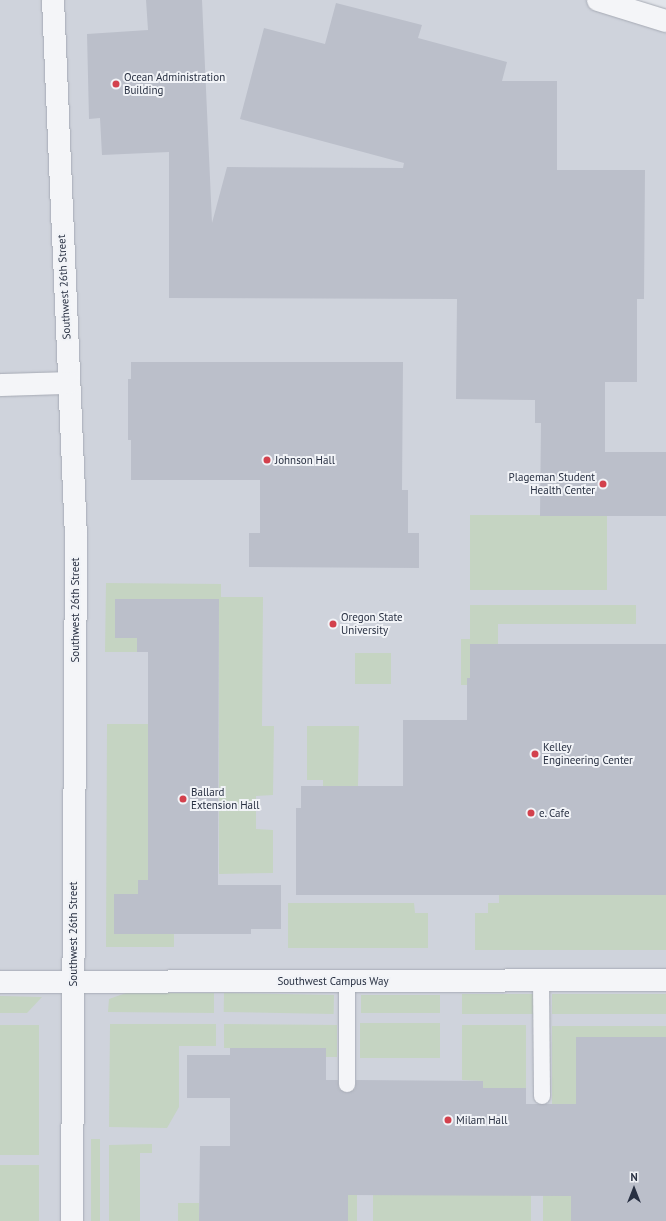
<!DOCTYPE html>
<html>
<head>
<meta charset="utf-8">
<style>
	body { margin:0 }
	#map { position:relative; width:666px; height:1221px; overflow:hidden; background:#e1e4ea; font-family:"PT Sans",sans-serif }
	div>[style] { position:absolute }
	.built>* { inset:0; background:#cfd3dc }
	.green>* { inset:0; background:#c5d4c2; transform-origin:0 0 }
	.building>* { inset:0; background:#bbbfca }
	.roads { filter:drop-shadow(0 0 1px #a6aab4) drop-shadow(0 0 1px #a6aab4) }
	.service>* { height:16px; margin:-8px; padding:0 8px; transform-origin:8px; border-radius:8px; background:#f4f5f8 }
	.minor>* { height:22px; margin:-11px; padding:0 11px; transform-origin:11px; border-radius:11px; background:#f4f5f8 }
	.tertiary>* { height:22px; margin:-11px; padding:0 11px; transform-origin:11px; border-radius:11px; background:#f4f5f8 }
	.dots>* { width:11px; height:11px; translate:-50% -50%; box-sizing:border-box; border:2px solid #f1f3f7; border-radius:50% }
	span { translate:-50% -50%; white-space:nowrap; text-align:center; line-height:1.15; -webkit-text-stroke:4px #f1f3f7; paint-order:stroke }
	.poi-label { font-size:11px; color:#283042 }
	.left { translate:0 -50%; text-align:left }
	.right { translate:-100% -50%; text-align:right }
	.street-label { font-size:11px; color:#283042 }
	.north { position:absolute; left:614px; top:1169px; width:40px; height:40px; -webkit-text-stroke:3px #f1f3f7; paint-order:stroke; rotate:0deg; font-size:11px; font-weight:700; line-height:16px; text-align:center; color:#283042 }
	.north::after { content:''; display:block; margin:auto; width:14px; height:18px; background:#283042; clip-path:polygon(50% 0,100% 100%,50% 72%,0 100%) }
</style>
</head>
<body>
<div id="map">
	<div class="built">
		<div style="clip-path:polygon(0 0,596px 0,666px 28px,666px 1221px,0 1221px)"></div>
	</div>
	<div class="green">
		<div style="left:470px;top:515px;width:137px;height:75px"></div>
		<div style="clip-path:polygon(106px 583px,221px 584px,221px 597px,263px 597px,262px 726px,274px 726px,273px 795px,256px 796px,256px 829px,273px 830px,273px 873px,219px 874px,219px 599px,115px 599px,115px 638px,137px 638px,137px 652px,105px 652px)"></div>
		<div style="clip-path:polygon(470px 605px,636px 605px,636px 624px,498px 624px,498px 644px,470px 678px,467px 679px,467px 685px,461px 685px,461px 639px,470px 639px)"></div>
		<div style="left:355px;top:653px;width:36px;height:31px"></div>
		<div style="clip-path:polygon(107px 724px,148px 724px,148px 880px,138px 880px,138px 894px,114px 894px,114px 933px,174px 934px,174px 947px,106px 947px)"></div>
		<div style="clip-path:polygon(307px 726px,359px 726px,358px 786px,323px 786px,323px 780px,307px 780px)"></div>
		<div style="clip-path:polygon(499px 895px,666px 895px,666px 950px,475px 950px,475px 913px,488px 913px,488px 903px,499px 903px)"></div>
		<div style="clip-path:polygon(288px 903px,414px 903px,415px 913px,428px 913px,428px 948px,288px 948px)"></div>
		<div style="clip-path:polygon(126px 993px,214px 993px,214px 1013px,108px 1012px,109px 999px)"></div>
		<div style="left:224px;top:993px;width:110px;height:19px;rotate:1deg"></div>
		<div style="left:462px;top:994px;width:71px;height:20px"></div>
		<div style="left:552px;top:994px;width:114px;height:20px"></div>
		<div style="left:361px;top:995px;width:79px;height:18px"></div>
		<div style="clip-path:polygon(0 996px,42px 997px,27px 1013px,0 1013px)"></div>
		<div style="left:360px;top:1023px;width:80px;height:35px"></div>
		<div style="clip-path:polygon(110px 1024px,216px 1024px,216px 1046px,179px 1046px,179px 1107px,167px 1128px,109px 1127px)"></div>
		<div style="clip-path:polygon(224px 1024px,337px 1025px,337px 1057px,326px 1057px,326px 1048px,224px 1048px)"></div>
		<div style="left:0;top:1025px;width:39px;height:130px"></div>
		<div style="clip-path:polygon(462px 1025px,526px 1025px,526px 1088px,483px 1088px,483px 1081px,462px 1080px)"></div>
		<div style="clip-path:polygon(552px 1026px,666px 1026px,666px 1037px,576px 1037px,576px 1104px,552px 1104px)"></div>
		<div style="left:91px;top:1139px;width:9px;height:82px"></div>
		<div style="clip-path:polygon(152px 1144px,152px 1153px,140px 1153px,140px 1221px,109px 1221px,109px 1145px)"></div>
		<div style="left:0;top:1165px;width:39px;height:56px"></div>
		<div style="left:348px;top:1178px;width:9px;height:43px"></div>
		<div style="left:543px;top:1178px;width:28px;height:43px"></div>
		<div style="left:373px;top:1195px;width:158px;height:26px"></div>
		<div style="left:178px;top:1203px;width:21px;height:18px"></div>
	</div>
	<div class="building">
		<div style="clip-path:polygon(146px 0,202px 0,212px 223px,227px 167px,403px 168px,404px 163px,240px 119px,264px 28px,325px 44px,336px 3px,422px 25px,418px 38px,507px 62px,502px 81px,557px 81px,557px 170px,645px 170px,644px 299px,637px 299px,637px 382px,605px 382px,605px 452px,666px 452px,666px 516px,540px 516px,541px 423px,535px 423px,535px 400px,456px 399px,457px 299px,169px 298px,169px 152px,102px 155px,100px 118px,89px 119px,87px 34px,148px 30px)"></div>
		<div style="clip-path:polygon(131px 362px,403px 362px,402px 490px,408px 490px,408px 533px,419px 533px,419px 568px,249px 567px,249px 533px,260px 533px,260px 480px,131px 480px,131px 440px,128px 440px,128px 379px,131px 379px)"></div>
		<div style="clip-path:polygon(115px 599px,219px 599px,218px 885px,281px 885px,281px 929px,251px 929px,251px 934px,114px 934px,114px 894px,138px 894px,138px 880px,148px 880px,148px 652px,137px 652px,137px 638px,115px 638px)"></div>
		<div style="clip-path:polygon(470px 644px,666px 644px,666px 895px,296px 895px,296px 808px,301px 808px,301px 786px,403px 786px,403px 720px,467px 720px,467px 678px,470px 678px)"></div>
		<div style="clip-path:polygon(576px 1037px,666px 1037px,666px 1221px,571px 1221px,571px 1196px,348px 1195px,348px 1221px,199px 1221px,200px 1146px,230px 1146px,230px 1098px,187px 1098px,187px 1055px,230px 1055px,230px 1048px,326px 1048px,326px 1080px,338px 1080px,339px 1089px,347px 1093px,355px 1089px,356px 1080px,483px 1081px,483px 1088px,526px 1088px,526px 1104px,576px 1104px)"></div>
	</div>
	<div class="roads">
		<div class="service">
			<div style="left:541px;top:980px;width:116px;rotate:89.5deg"></div>
			<div style="left:347px;top:981px;width:103px;rotate:90deg"></div>
		</div>
		<div class="minor">
			<div style="left:53px;top:0;width:538px;rotate:87.55deg"></div>
			<div style="left:76px;top:538px;width:683px;rotate:90.34deg"></div>
			<div style="left:0;top:385px;width:69px;rotate:-1.7deg"></div>
			<div style="left:0;top:982px;width:666px;rotate:-0.17deg"></div>
		</div>
		<div class="tertiary">
			<div style="left:598px;top:0;width:71px;rotate:17.2deg"></div>
		</div>
	</div>
	<div class="dots">
		<div style="left:116px;top:84px;background:#d3414d"></div>
		<div style="left:267px;top:460px;background:#d3414d"></div>
		<div style="left:603px;top:484px;background:#d3414d"></div>
		<div style="left:333px;top:624px;background:#d3414d"></div>
		<div style="left:535px;top:754px;background:#d3414d"></div>
		<div style="left:183px;top:799px;background:#d3414d"></div>
		<div style="left:531px;top:813px;background:#d3414d"></div>
		<div style="left:448px;top:1120px;background:#d3414d"></div>
	</div>
	<div class="poi-label">
		<span class="left" style="left:124px;top:84px">Ocean Administration<br>Building</span>
		<span class="left" style="left:275px;top:460px">Johnson Hall</span>
		<span class="right" style="left:595px;top:484px">Plageman Student<br>Health Center</span>
		<span class="left" style="left:341px;top:624px">Oregon State<br>University</span>
		<span class="left" style="left:543px;top:754px">Kelley<br>Engineering Center</span>
		<span class="left" style="left:191px;top:799px">Ballard<br>Extension Hall</span>
		<span class="left" style="left:539px;top:813px">e. Cafe</span>
		<span class="left" style="left:456px;top:1120px">Milam Hall</span>
	</div>
	<div class="street-label">
		<span style="left:64px;top:287px;rotate:-93deg">Southwest 26th Street</span>
		<span style="left:75px;top:610px;rotate:-90deg">Southwest 26th Street</span>
		<span style="left:73px;top:934px;rotate:-90deg">Southwest 26th Street</span>
		<span style="left:333px;top:981px">Southwest Campus Way</span>
	</div>
	<div class="north">N</div>
</div>
</body>
</html>
